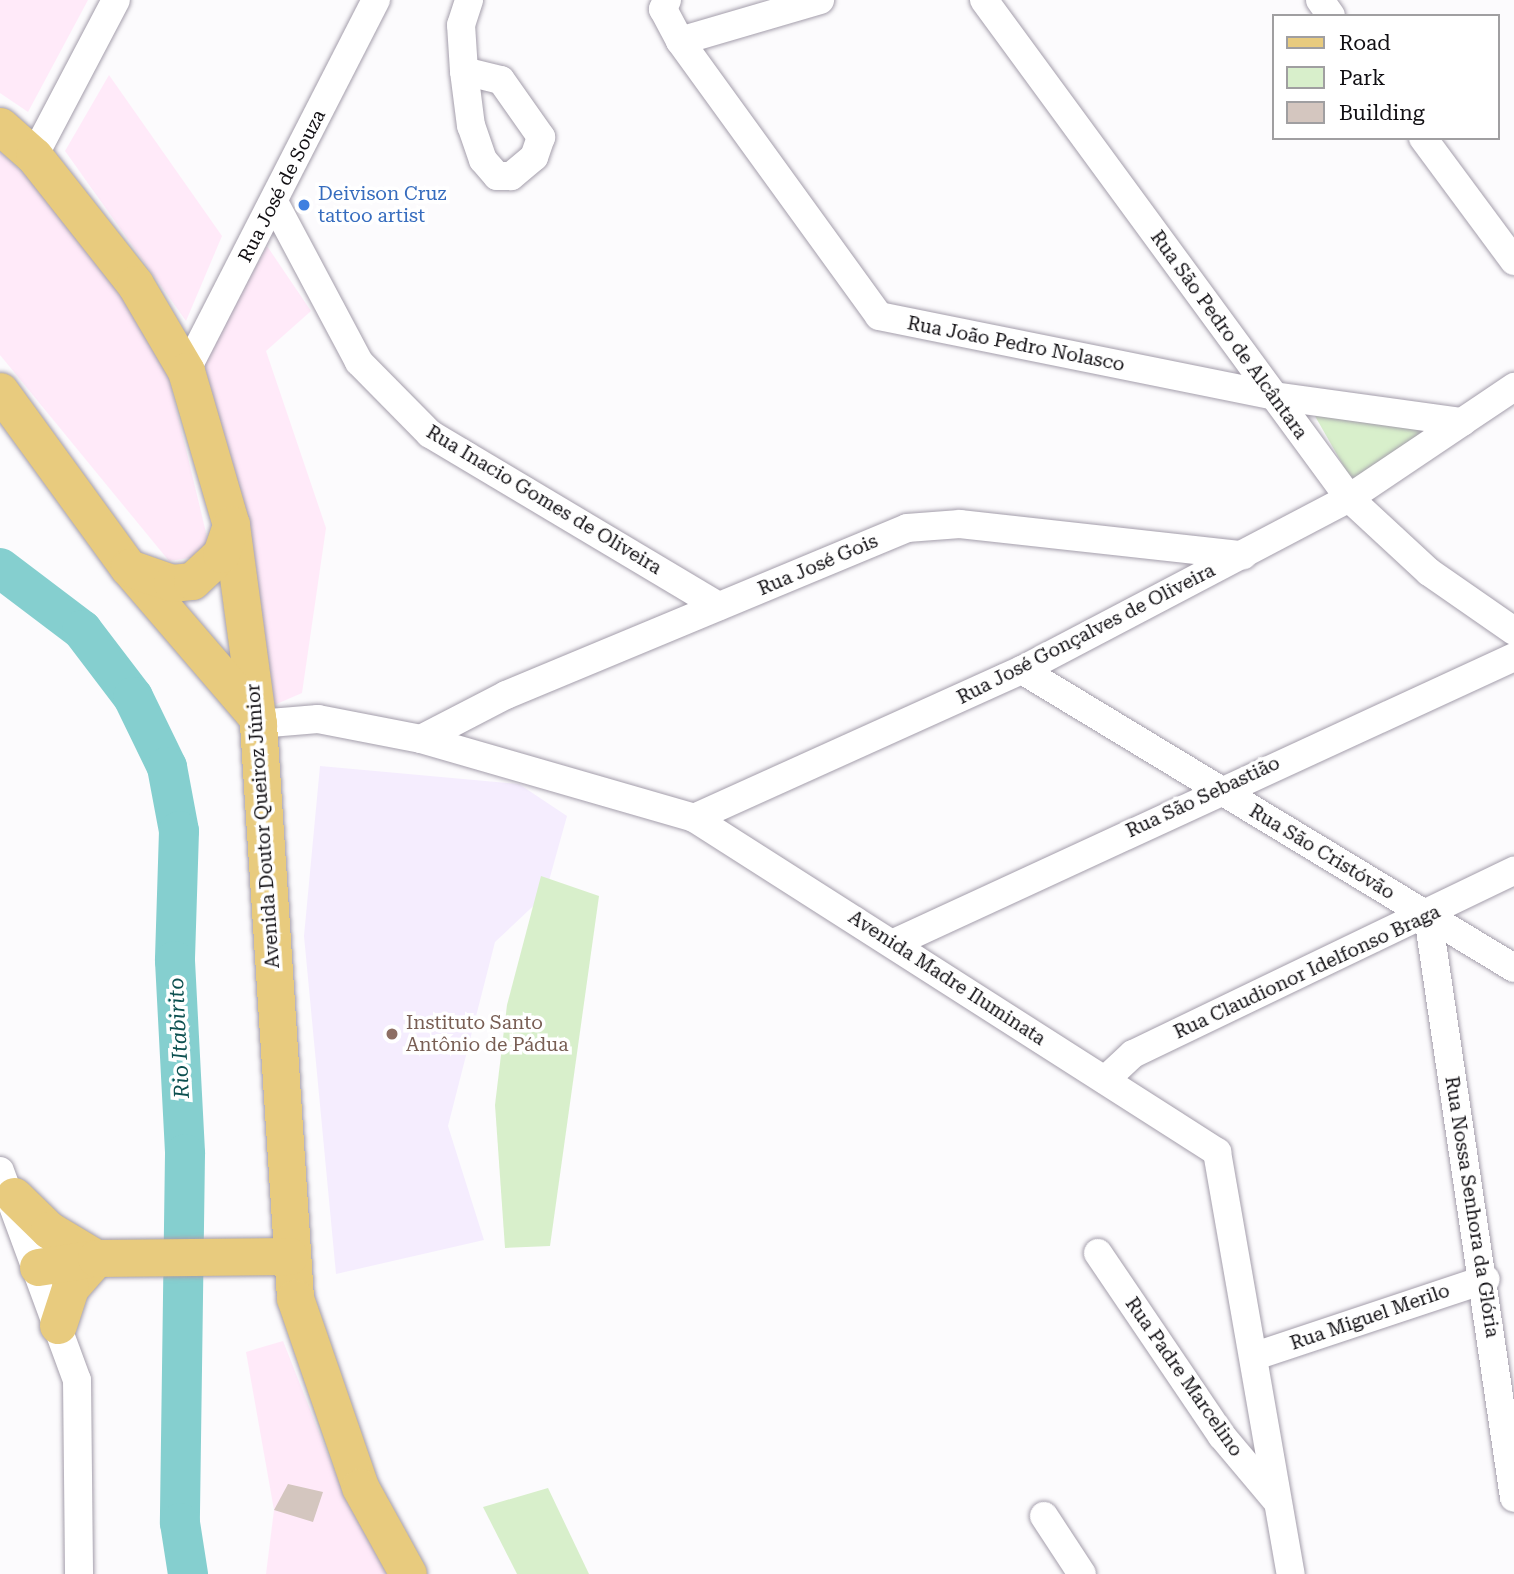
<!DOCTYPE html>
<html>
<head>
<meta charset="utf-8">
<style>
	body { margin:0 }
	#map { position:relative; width:1514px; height:1574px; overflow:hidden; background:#fcfbfd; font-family:"Roboto Serif",serif }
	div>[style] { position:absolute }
	.commercial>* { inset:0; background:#ffeaf9 }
	.built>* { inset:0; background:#f5edfe }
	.green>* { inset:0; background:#d8efcb }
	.river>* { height:40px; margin:-20px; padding:0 20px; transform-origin:20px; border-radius:20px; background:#85cfcf }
	.building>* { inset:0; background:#d4c6bf }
	.roads { filter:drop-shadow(0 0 2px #a49eab) drop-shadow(0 0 2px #a49eab) }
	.minor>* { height:28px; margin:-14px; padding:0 14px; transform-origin:14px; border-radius:14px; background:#fff }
	.major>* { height:37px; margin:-18.5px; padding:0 18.5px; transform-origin:18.5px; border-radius:18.5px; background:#e8cb7e }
	.dots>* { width:19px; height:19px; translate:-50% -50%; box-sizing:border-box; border:4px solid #fff; border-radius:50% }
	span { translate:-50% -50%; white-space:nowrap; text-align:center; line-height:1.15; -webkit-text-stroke:7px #fff; paint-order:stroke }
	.street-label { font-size:19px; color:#110f13 }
	.shop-label { font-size:19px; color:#366cbe }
	.left { translate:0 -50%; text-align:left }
	.education-label { font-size:19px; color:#785e54 }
	.water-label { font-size:21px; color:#0d5050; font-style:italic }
	.legend { position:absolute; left:1272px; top:14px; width:228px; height:126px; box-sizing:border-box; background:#fff; border:2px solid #a09fa1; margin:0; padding:9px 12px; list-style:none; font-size:21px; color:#110f13 }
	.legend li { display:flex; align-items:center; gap:14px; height:35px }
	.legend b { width:35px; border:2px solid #a09fa1 }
</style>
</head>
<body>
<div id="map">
	<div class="commercial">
		<div style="clip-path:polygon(0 0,88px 0,28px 112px,0 93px)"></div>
		<div style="clip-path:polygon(109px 75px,222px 236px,186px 321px,65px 151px)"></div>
		<div style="clip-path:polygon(0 152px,31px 180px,112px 278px,167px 370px,208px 541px,196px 557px,169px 561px,0 355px)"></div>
		<div style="clip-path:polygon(267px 246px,311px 311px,266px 351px,326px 528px,302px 693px,265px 709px,199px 372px)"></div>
		<div style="clip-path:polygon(283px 1341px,336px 1475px,388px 1574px,266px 1574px,274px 1510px,246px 1352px)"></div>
	</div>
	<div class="built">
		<div style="clip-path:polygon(320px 766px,519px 784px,567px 816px,545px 895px,495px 942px,448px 1126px,484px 1240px,336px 1274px,304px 936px)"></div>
	</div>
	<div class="green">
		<div style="clip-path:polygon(1311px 409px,1446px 427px,1356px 488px)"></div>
		<div style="clip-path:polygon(541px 876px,599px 896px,550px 1246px,505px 1248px,495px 1105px,507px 1005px)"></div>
		<div style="clip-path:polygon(548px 1488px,589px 1574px,517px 1574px,483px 1507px)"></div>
	</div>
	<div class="river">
		<div style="left:0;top:568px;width:103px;rotate:37.1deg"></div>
		<div style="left:82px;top:630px;width:84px;rotate:52.7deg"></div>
		<div style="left:133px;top:697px;width:78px;rotate:64.1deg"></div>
		<div style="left:167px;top:767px;width:65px;rotate:79.4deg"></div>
		<div style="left:179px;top:831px;width:130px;rotate:91.8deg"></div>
		<div style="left:175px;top:961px;width:193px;rotate:87deg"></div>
		<div style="left:185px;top:1154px;width:369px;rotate:90.8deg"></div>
		<div style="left:180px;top:1523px;width:52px;rotate:81.1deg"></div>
	</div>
	<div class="building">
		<div style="clip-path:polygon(288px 1484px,323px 1492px,313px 1522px,274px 1510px)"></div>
	</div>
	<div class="roads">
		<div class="minor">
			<div style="left:667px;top:0;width:10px;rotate:114deg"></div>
			<div style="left:663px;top:9px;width:36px;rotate:62deg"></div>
			<div style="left:680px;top:41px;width:339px;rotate:54.1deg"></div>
			<div style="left:879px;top:316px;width:403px;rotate:11.4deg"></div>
			<div style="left:1274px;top:396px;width:190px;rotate:7.9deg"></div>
			<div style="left:1462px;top:422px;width:63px;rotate:-33.9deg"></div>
			<div style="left:984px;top:0;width:617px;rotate:53.76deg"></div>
			<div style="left:1349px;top:498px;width:109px;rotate:42.8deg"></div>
			<div style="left:1429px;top:572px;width:103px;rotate:34.8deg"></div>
			<div style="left:1320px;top:0;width:19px;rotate:55deg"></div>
			<div style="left:680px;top:41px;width:146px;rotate:-16.3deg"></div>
			<div style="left:464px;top:71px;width:38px;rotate:14deg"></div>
			<div style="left:501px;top:80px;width:70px;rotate:54.9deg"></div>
			<div style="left:541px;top:137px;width:21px;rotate:109deg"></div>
			<div style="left:534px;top:157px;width:30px;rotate:140deg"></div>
			<div style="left:511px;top:176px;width:14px;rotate:180deg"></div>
			<div style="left:497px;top:176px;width:21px;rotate:-131deg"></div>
			<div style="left:483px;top:160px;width:36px;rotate:-109deg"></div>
			<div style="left:471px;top:126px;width:55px;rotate:-97.3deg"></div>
			<div style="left:464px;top:71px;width:46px;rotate:-93.7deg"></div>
			<div style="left:461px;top:25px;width:26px;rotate:-72deg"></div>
			<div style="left:1423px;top:138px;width:153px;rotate:53.5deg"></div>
			<div style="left:34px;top:156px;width:176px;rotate:-62.3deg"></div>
			<div style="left:274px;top:202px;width:181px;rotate:62deg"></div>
			<div style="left:359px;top:362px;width:101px;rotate:45.4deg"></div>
			<div style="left:430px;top:434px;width:336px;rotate:30.8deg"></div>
			<div style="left:186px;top:371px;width:417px;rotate:-62.9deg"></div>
			<div style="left:1022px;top:670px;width:575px;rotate:31.2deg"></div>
			<div style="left:258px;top:724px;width:60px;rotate:-4.8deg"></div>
			<div style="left:318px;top:719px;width:105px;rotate:11deg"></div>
			<div style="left:421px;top:739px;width:284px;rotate:16.1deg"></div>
			<div style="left:694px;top:818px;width:621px;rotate:32.56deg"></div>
			<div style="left:1217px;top:1152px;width:428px;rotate:80.1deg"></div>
			<div style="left:421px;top:739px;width:96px;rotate:-27.4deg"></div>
			<div style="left:506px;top:695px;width:434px;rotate:-22.6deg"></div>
			<div style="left:907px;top:528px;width:53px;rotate:-4.3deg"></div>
			<div style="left:960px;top:524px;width:285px;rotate:6.3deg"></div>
			<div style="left:694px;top:818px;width:360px;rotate:-24.3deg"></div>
			<div style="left:1022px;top:670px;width:369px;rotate:-27.7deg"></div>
			<div style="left:1349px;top:498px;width:136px;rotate:-33.9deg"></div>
			<div style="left:1428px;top:916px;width:588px;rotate:81.59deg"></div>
			<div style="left:894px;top:943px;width:683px;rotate:-24.76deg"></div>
			<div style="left:1105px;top:1080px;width:38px;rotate:-43deg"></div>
			<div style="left:1133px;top:1054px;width:423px;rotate:-25.7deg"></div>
			<div style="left:0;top:1171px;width:223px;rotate:69.8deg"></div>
			<div style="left:77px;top:1380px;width:194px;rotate:89.4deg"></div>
			<div style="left:1098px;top:1253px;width:221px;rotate:55.9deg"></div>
			<div style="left:1222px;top:1436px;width:82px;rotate:49.9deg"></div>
			<div style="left:1255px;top:1356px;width:243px;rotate:-18.4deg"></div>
			<div style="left:1044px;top:1516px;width:69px;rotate:56.8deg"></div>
		</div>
		<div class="major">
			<div style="left:0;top:126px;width:45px;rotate:41.4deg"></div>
			<div style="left:34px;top:156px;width:163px;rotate:51.7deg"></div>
			<div style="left:135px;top:284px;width:101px;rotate:59.6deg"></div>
			<div style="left:186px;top:371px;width:160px;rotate:73.7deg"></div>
			<div style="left:231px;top:525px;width:201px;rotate:82.3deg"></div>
			<div style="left:258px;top:724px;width:575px;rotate:86.31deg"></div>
			<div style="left:295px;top:1298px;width:200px;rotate:71deg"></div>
			<div style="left:360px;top:1487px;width:99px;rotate:61.1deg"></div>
			<div style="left:0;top:391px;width:218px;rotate:54deg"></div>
			<div style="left:128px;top:567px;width:198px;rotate:49.3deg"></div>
			<div style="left:129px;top:568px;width:46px;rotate:19.2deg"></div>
			<div style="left:172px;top:583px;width:20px;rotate:-6deg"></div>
			<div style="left:192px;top:581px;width:40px;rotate:-43deg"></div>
			<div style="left:221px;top:554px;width:31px;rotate:-71deg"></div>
			<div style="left:14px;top:1196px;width:49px;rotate:44.2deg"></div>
			<div style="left:49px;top:1230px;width:55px;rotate:30.8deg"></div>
			<div style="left:96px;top:1258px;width:40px;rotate:131deg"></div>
			<div style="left:70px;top:1288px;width:39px;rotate:108deg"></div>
			<div style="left:38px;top:1267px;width:59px;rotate:-8.8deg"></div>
			<div style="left:96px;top:1258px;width:193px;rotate:-0.6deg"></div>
		</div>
	</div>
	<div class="dots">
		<div style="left:304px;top:205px;background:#3f7fe0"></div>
		<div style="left:392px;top:1034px;background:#8d6e63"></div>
	</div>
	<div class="street-label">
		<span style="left:282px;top:186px;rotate:-63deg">Rua José de Souza</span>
		<span style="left:1229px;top:335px;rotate:54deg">Rua São Pedro de Alcântara</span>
		<span style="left:1016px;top:344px;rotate:11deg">Rua João Pedro Nolasco</span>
		<span style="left:544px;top:500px;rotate:31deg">Rua Inacio Gomes de Oliveira</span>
		<span style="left:818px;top:565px;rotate:-23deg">Rua José Gois</span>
		<span style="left:1086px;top:634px;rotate:-27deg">Rua José Gonçalves de Oliveira</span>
		<span style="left:1203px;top:797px;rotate:-25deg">Rua São Sebastião</span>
		<span style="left:263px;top:826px;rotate:-94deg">Avenida Doutor Queiroz Júnior</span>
		<span style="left:1322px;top:852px;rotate:31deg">Rua São Cristóvão</span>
		<span style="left:1307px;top:972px;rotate:-25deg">Rua Claudionor Idelfonso Braga</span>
		<span style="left:947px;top:978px;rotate:33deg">Avenida Madre Iluminata</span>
		<span style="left:1472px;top:1207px;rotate:81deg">Rua Nossa Senhora da Glória</span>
		<span style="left:1370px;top:1317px;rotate:-19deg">Rua Miguel Merilo</span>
		<span style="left:1184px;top:1377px;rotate:55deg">Rua Padre Marcelino</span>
	</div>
	<div class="shop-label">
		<span class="left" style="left:318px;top:205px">Deivison Cruz<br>tattoo artist</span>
	</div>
	<div class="education-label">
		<span class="left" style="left:406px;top:1034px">Instituto Santo<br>Antônio de Pádua</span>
	</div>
	<div class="water-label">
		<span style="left:179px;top:1038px;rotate:-93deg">Rio Itabirito</span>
	</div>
	<ul class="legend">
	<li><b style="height:9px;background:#e8cb7e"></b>Road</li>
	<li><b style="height:19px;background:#d8efcb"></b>Park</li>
	<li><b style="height:19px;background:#d4c6bf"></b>Building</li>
	</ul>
</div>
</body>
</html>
